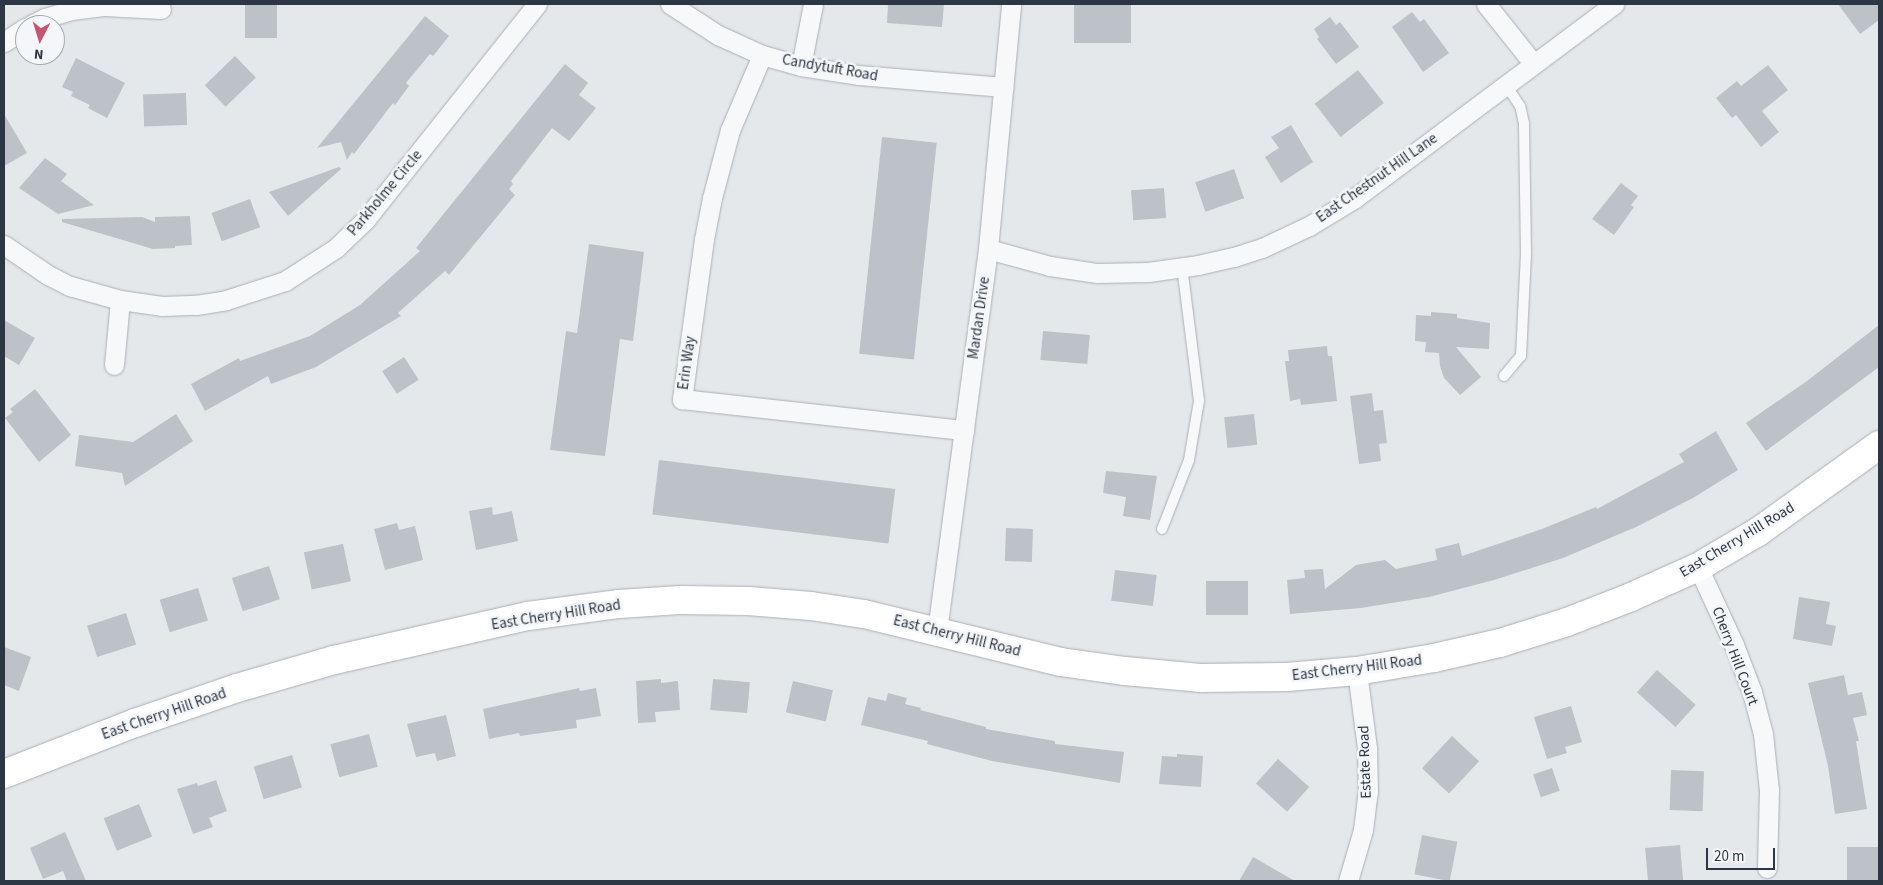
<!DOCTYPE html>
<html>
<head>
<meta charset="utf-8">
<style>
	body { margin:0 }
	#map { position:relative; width:1883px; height:885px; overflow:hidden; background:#e5e8eb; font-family:"Source Sans 3",sans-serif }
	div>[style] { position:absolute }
	.building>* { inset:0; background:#bcc2c8; transform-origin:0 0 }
	.roads { filter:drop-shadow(0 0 1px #aaafb5) drop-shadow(0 0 1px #aaafb5) }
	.service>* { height:10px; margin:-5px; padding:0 5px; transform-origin:5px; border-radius:5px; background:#f7f8fa }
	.minor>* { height:19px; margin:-9.5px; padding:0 9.5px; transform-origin:9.5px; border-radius:9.5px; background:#f7f8fa }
	.secondary>* { height:28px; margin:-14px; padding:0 14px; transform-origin:14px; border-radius:14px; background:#fff }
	span { translate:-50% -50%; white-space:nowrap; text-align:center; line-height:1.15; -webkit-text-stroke:5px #f4f6f9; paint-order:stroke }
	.street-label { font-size:15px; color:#2d3743 }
	.frame { position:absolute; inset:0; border:5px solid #2d3743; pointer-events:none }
	.north { position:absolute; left:15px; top:15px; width:50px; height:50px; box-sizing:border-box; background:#f4f6f9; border:1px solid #a4aab0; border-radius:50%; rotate:185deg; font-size:14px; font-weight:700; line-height:20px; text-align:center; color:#2d3743 }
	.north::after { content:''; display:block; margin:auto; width:18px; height:22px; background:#c55570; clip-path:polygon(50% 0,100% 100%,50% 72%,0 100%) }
	.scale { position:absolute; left:1706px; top:848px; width:69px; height:22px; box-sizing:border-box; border:2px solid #2d3743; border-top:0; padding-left:6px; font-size:15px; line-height:18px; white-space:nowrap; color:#2d3743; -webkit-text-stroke:4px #f4f6f9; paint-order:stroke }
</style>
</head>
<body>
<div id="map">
	<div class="building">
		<div style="left:245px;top:4px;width:32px;height:34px"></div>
		<div style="clip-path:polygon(888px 4px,944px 4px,942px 27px,887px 23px)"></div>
		<div style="left:1074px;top:4px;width:57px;height:39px"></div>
		<div style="clip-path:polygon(1838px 4px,1879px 4px,1879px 20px,1860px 34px)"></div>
		<div style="clip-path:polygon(1412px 12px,1420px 22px,1424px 19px,1449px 53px,1423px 72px,1392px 27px)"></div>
		<div style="clip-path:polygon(425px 16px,449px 36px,433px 56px,430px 54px,406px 83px,409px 86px,395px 105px,393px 103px,354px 154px,352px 152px,347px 160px,341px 142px,317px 148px)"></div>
		<div style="clip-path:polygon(1330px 17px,1336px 25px,1340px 22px,1359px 47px,1336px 64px,1317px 39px,1319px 37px,1314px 29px)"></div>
		<div style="left:235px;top:56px;width:30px;height:42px;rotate:46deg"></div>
		<div style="clip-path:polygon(76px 58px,125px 83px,107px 118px,88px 108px,90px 105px,71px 96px,73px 92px,62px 87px)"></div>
		<div style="clip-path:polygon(565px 64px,588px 83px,579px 95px,596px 108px,569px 141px,552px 128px,511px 181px,513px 184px,509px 189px,515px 195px,449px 275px,445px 271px,398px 313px,401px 316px,316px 367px,271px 384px,268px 376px,205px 411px,191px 384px,239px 358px,240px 361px,310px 336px,360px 305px,420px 251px,416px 248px)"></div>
		<div style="clip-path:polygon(1768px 65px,1788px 90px,1762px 111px,1779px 132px,1761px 147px,1736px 115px,1732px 118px,1716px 98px,1737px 81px,1741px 86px)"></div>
		<div style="left:1358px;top:70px;width:42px;height:55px;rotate:52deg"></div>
		<div style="left:186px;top:93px;width:32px;height:43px;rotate:88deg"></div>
		<div style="clip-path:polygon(4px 114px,27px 153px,4px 166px)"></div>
		<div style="clip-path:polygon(1291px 125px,1313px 162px,1281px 183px,1265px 157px,1279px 148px,1271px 137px)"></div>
		<div style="left:882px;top:137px;width:55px;height:218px;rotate:6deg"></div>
		<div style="clip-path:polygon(45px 158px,67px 174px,61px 181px,94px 205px,58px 214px,19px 188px)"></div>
		<div style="clip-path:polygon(339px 167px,341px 169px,288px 216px,269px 192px)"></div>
		<div style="left:1234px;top:169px;width:31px;height:41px;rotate:71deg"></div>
		<div style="clip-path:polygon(1621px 183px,1638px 196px,1631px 205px,1634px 207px,1614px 235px,1592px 219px)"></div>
		<div style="left:1164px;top:188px;width:30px;height:33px;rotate:86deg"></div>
		<div style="left:250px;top:199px;width:30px;height:41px;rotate:70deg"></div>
		<div style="clip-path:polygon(190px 216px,192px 245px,175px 246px,175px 248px,153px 249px,62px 222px,62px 219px,142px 217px,155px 222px,155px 217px)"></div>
		<div style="clip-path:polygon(589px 244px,644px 252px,633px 341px,620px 339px,605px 456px,550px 450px,566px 331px,577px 333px)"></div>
		<div style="clip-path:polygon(1431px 312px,1457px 314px,1457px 318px,1490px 323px,1489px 349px,1456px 347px,1481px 377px,1460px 395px,1444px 378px,1440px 366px,1439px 353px,1425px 352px,1426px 342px,1415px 341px,1416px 315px,1431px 316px)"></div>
		<div style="clip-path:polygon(4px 320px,35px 338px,19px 365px,4px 356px)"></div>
		<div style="clip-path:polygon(1879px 325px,1879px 367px,1766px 451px,1746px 423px,1807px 381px)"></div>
		<div style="left:1043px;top:331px;width:47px;height:29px;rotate:5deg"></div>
		<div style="clip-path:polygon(1327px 346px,1328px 356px,1332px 356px,1337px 401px,1301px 405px,1300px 399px,1290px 401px,1285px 361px,1289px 361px,1288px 350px)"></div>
		<div style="left:404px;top:357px;width:27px;height:26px;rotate:57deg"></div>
		<div style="clip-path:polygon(35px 389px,71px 435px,39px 462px,5px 418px,13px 412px,10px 409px)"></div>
		<div style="clip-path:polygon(1372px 393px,1374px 411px,1383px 410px,1387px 443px,1379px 444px,1381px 461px,1359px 464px,1350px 396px)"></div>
		<div style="clip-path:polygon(176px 414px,193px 441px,125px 486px,122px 473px,75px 466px,79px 435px,133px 442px)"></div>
		<div style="left:1254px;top:414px;width:31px;height:30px;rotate:84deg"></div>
		<div style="clip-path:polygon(1716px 431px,1738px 470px,1693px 498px,1636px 527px,1563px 558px,1494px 580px,1429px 597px,1361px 608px,1290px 614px,1287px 580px,1305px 578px,1304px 570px,1323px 569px,1325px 589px,1356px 565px,1385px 560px,1396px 569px,1437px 560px,1435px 549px,1459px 543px,1462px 556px,1542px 529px,1596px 507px,1597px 509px,1684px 462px,1679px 454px)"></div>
		<div style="left:659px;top:460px;width:238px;height:55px;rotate:7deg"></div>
		<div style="clip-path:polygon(1106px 471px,1157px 476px,1150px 520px,1123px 516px,1126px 497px,1103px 493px)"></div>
		<div style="clip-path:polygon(492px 507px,493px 515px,512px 511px,518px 541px,476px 550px,469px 511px)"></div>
		<div style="clip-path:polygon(397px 523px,399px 530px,415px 526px,423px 560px,385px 570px,374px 529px)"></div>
		<div style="left:1006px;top:528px;width:27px;height:33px;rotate:2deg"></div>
		<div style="left:343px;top:544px;width:38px;height:40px;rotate:78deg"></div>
		<div style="left:269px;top:566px;width:35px;height:39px;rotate:72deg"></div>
		<div style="left:1115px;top:570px;width:42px;height:31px;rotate:7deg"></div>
		<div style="left:1206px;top:581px;width:42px;height:34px"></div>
		<div style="left:198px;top:588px;width:34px;height:40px;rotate:73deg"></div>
		<div style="clip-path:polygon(1799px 597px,1830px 602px,1826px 624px,1836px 626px,1832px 646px,1793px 639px)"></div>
		<div style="left:126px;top:613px;width:33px;height:41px;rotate:72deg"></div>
		<div style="clip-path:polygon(4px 647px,31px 657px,19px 691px,4px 685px)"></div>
		<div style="left:1657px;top:670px;width:52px;height:30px;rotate:42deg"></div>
		<div style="clip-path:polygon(1844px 675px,1848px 695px,1862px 692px,1867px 715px,1853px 718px,1859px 741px,1856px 741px,1867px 809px,1835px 814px,1828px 766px,1808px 683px)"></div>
		<div style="clip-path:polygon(661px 679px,661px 683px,678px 681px,680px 710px,655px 712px,656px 722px,638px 723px,636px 681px)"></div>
		<div style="left:713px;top:679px;width:37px;height:31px;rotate:5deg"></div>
		<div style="left:793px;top:681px;width:41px;height:32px;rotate:13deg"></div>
		<div style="clip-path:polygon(579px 688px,580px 691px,596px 688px,601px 716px,576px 720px,577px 728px,520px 736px,519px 733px,489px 739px,483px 709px)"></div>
		<div style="clip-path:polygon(888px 693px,907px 698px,905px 704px,921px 708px,920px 710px,986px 727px,986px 729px,1055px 741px,1055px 744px,1124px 752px,1120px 783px,992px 761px,927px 744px,928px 741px,861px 725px,868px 697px,886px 701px)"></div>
		<div style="clip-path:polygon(1571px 706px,1582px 742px,1565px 747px,1567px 753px,1547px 759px,1534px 717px)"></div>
		<div style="clip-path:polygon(446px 715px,456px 756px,437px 761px,435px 753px,416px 757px,407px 724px)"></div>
		<div style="left:369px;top:734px;width:34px;height:40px;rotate:75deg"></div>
		<div style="left:1452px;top:736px;width:37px;height:44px;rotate:43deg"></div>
		<div style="clip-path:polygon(1177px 754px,1203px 756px,1201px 787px,1159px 784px,1162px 756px,1177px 757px)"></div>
		<div style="left:292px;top:755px;width:34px;height:40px;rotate:73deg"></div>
		<div style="left:1278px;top:759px;width:42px;height:33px;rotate:42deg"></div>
		<div style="left:1552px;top:768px;width:24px;height:20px;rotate:71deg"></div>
		<div style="left:1671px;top:770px;width:33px;height:40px;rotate:2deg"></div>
		<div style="clip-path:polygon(216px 780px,227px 811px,209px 818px,213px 827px,193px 834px,177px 789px,197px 783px,198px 786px)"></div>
		<div style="left:139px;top:804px;width:35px;height:38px;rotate:68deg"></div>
		<div style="clip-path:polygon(65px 832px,86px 881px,67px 881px,63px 871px,43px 879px,30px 848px)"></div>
		<div style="left:1422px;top:835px;width:36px;height:40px;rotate:11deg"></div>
		<div style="left:1680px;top:845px;width:36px;height:35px;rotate:85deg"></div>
		<div style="left:1879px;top:847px;width:34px;height:32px;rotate:90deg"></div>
		<div style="clip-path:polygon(1253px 857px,1295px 881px,1239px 881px)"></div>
	</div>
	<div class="roads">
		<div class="service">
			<div style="left:1504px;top:376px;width:26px;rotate:-50deg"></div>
			<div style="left:1521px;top:356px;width:103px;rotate:-87.2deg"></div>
			<div style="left:1526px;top:253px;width:130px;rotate:-90.9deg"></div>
			<div style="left:1524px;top:123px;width:17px;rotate:-103deg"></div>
			<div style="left:1520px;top:106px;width:27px;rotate:-124deg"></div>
			<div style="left:1162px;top:529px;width:74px;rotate:-68.6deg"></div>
			<div style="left:1189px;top:460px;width:60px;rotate:-80.4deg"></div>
			<div style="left:1199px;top:401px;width:135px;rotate:-97.2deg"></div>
		</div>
		<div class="minor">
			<div style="left:670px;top:4px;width:57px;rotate:32.9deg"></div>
			<div style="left:718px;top:35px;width:48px;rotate:24.4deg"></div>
			<div style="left:762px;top:55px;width:41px;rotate:15.8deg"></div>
			<div style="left:801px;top:66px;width:59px;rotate:8.8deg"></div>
			<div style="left:859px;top:75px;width:145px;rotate:4.7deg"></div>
			<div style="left:1486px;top:4px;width:75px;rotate:51.5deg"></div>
			<div style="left:31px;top:25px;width:16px;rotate:-27deg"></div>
			<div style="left:45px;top:18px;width:27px;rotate:-17deg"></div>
			<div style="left:71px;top:10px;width:34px;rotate:-7deg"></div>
			<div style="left:105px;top:6px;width:56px;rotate:3.1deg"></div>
			<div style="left:4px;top:42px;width:25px;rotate:-34deg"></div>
			<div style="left:762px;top:55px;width:82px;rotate:113.1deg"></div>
			<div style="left:730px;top:130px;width:70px;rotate:104.8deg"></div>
			<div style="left:712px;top:198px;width:42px;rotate:101deg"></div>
			<div style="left:704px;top:239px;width:162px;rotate:97.8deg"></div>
			<div style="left:682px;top:399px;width:284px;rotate:6.3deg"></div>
			<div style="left:801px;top:66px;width:63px;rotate:-79deg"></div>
			<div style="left:4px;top:245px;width:53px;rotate:34.3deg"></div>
			<div style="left:48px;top:275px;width:25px;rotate:27deg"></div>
			<div style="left:70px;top:286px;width:52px;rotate:15.6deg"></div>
			<div style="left:120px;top:300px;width:42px;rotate:8.1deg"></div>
			<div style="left:162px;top:306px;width:34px;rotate:-2deg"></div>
			<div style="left:196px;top:305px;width:30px;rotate:-9deg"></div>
			<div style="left:226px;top:300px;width:62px;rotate:-17.9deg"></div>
			<div style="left:285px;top:281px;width:61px;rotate:-32.9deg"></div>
			<div style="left:336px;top:248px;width:42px;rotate:-44deg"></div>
			<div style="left:366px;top:219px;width:275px;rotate:-51.5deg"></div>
			<div style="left:988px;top:249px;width:64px;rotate:15.3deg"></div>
			<div style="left:1050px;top:266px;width:48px;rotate:8.5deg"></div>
			<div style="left:1097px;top:273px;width:51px;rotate:-1.1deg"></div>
			<div style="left:1148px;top:272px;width:50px;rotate:-8deg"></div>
			<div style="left:1198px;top:265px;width:37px;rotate:-13deg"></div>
			<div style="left:1234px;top:257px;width:29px;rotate:-18deg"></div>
			<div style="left:1262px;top:248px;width:52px;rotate:-25.1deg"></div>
			<div style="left:1309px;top:226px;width:54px;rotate:-31.3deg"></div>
			<div style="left:1355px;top:198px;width:324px;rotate:-36.8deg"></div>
			<div style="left:114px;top:365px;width:65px;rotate:-84.7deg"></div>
			<div style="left:1698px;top:567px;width:86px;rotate:65.2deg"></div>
			<div style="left:1734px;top:645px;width:50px;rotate:69deg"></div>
			<div style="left:1752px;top:692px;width:43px;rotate:75.3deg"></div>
			<div style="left:1763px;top:734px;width:56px;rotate:83.9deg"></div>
			<div style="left:1769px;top:790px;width:78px;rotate:91.5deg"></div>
			<div style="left:937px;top:631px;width:385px;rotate:-82.4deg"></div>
			<div style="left:988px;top:249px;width:246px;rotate:-84.6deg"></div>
			<div style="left:1348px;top:881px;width:53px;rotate:-73.6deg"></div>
			<div style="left:1363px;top:830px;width:38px;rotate:-83deg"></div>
			<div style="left:1368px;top:792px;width:44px;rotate:-91.3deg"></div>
			<div style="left:1367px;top:748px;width:78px;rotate:-97.4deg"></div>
		</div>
		<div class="secondary">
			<div style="left:4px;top:774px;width:141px;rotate:-21.3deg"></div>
			<div style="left:135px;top:723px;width:108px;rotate:-18.9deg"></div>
			<div style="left:237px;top:688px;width:101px;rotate:-16.1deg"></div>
			<div style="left:334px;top:660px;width:199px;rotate:-12.8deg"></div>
			<div style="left:528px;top:616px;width:92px;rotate:-7.5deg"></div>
			<div style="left:619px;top:604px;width:61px;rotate:-3.8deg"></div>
			<div style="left:680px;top:600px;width:68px;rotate:0.8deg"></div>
			<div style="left:748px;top:601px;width:63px;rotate:4.5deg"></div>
			<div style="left:811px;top:606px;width:54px;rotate:8.6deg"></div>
			<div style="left:864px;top:614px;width:203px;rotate:13.7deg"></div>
			<div style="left:1061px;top:662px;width:65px;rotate:8deg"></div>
			<div style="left:1125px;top:671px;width:75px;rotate:5.3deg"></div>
			<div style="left:1200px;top:678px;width:87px;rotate:-0.7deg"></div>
			<div style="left:1287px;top:677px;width:70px;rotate:-4.9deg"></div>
			<div style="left:1357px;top:671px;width:78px;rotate:-9.6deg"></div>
			<div style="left:1434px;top:658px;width:68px;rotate:-12.8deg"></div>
			<div style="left:1500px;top:643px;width:70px;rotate:-17.4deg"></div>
			<div style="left:1567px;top:622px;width:69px;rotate:-21.3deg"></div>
			<div style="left:1631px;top:597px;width:73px;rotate:-24.1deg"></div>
			<div style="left:1698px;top:567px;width:69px;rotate:-30.3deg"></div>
			<div style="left:1758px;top:532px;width:149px;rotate:-35.7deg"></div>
		</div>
	</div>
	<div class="street-label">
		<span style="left:830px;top:68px;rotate:10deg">Candytuft Road</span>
		<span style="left:1377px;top:178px;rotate:-35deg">East Chestnut Hill Lane</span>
		<span style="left:385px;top:193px;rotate:-50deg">Parkholme Circle</span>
		<span style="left:979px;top:318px;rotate:-82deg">Mardan Drive</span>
		<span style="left:687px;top:363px;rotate:-82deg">Erin Way</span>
		<span style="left:1737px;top:540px;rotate:-31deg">East Cherry Hill Road</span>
		<span style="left:556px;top:615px;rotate:-9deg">East Cherry Hill Road</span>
		<span style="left:957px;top:636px;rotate:14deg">East Cherry Hill Road</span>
		<span style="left:1735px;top:656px;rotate:69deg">Cherry Hill Court</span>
		<span style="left:1357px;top:668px;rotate:-7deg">East Cherry Hill Road</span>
		<span style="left:164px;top:714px;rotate:-19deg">East Cherry Hill Road</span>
		<span style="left:1365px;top:762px;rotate:-92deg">Estate Road</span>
	</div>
	<div class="frame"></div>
	<div class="north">N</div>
	<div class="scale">20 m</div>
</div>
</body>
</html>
